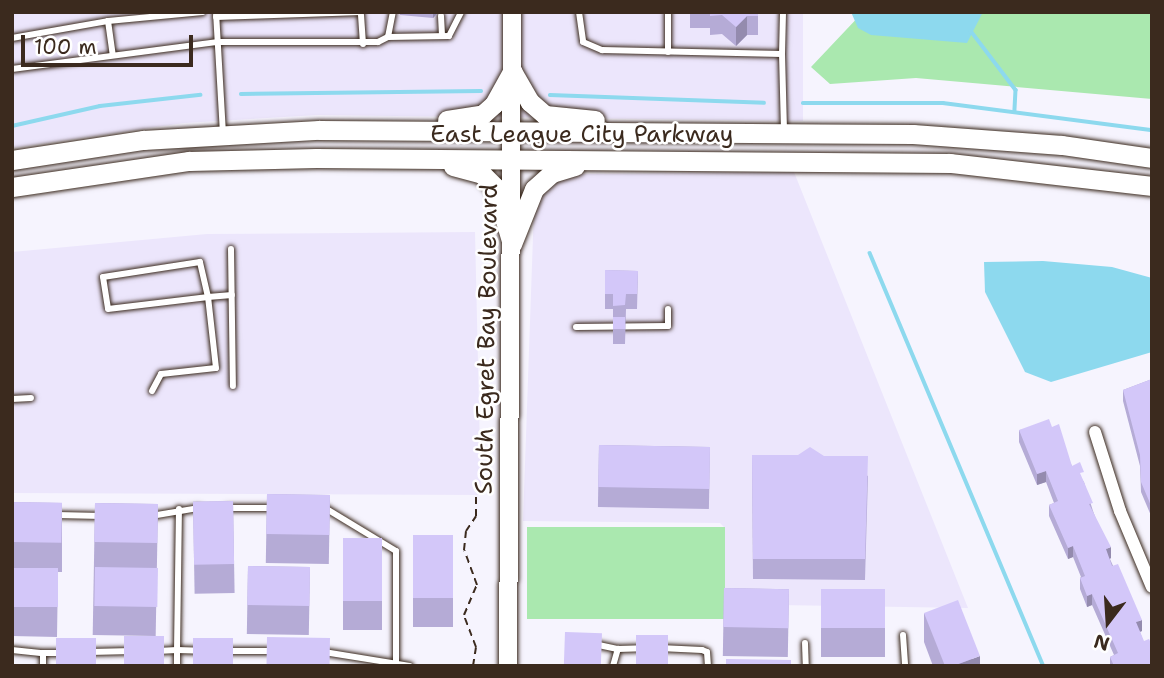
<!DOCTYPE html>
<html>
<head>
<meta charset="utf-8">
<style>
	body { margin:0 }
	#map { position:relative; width:1164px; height:678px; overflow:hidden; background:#f6f4fe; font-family:"Shantell Sans",sans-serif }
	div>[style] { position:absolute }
	.built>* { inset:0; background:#ece6fc }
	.green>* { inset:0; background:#aae8af; transform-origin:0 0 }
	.water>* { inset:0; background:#8dd9ee }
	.stream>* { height:3.5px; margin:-1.75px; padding:0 1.75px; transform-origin:1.75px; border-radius:1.75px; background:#8dd9ee }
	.path>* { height:2px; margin-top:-1px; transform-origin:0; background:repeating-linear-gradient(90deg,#3b2a1e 0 7px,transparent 0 12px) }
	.roads { filter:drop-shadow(0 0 2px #3b2a1e) drop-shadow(0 0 2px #3b2a1e) }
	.service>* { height:6px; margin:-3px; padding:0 3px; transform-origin:3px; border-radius:3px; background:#fff }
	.minor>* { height:12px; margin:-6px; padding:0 6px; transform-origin:6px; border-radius:6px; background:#fff }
	.secondary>* { height:18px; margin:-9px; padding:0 9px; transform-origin:9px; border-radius:9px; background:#fff }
	.primary>* { height:19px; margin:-9.5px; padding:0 9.5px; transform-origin:9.5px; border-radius:9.5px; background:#fff }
	.wall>* { inset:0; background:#b5abd6; transform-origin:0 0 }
	.shaded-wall>* { inset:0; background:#948bae }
	.building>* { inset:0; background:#d3c7f9; transform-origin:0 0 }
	span { translate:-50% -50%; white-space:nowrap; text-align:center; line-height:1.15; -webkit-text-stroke:5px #fff; paint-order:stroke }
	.street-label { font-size:24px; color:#3b2a1e }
	.frame { position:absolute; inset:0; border:14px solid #3b2a1e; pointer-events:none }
	.north { position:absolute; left:1073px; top:587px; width:70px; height:70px; -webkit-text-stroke:5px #fff; paint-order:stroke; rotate:197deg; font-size:19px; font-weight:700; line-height:28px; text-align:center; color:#3b2a1e }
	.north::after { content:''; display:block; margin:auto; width:24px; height:32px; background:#3b2a1e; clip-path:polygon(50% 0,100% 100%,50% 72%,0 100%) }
	.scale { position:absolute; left:21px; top:35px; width:172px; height:32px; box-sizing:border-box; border:4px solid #3b2a1e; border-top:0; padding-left:9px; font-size:21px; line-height:24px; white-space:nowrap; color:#3b2a1e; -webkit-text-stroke:5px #fff; paint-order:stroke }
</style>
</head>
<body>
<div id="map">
	<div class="built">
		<div style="clip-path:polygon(12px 12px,803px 12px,803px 121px,318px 115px,184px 123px,12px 148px)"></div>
		<div style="clip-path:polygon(794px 172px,968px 608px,718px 604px,719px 586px,724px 580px,725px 528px,720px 523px,523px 521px,534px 208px,541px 194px,552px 183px,580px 174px)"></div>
		<div style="clip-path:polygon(475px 232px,481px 495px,12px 493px,12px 252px,207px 234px)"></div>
	</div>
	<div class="green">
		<div style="clip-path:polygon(863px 12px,1152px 12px,1152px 99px,916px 78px,830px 84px,811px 67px)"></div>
		<div style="left:527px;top:527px;width:198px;height:92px"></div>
	</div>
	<div class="water">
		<div style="clip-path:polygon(851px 12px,983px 12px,967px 43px,871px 35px,858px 28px)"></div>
		<div style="clip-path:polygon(1043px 261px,1112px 267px,1152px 278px,1152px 352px,1051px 382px,1025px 372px,985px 292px,984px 262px)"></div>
	</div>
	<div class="stream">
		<div style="left:971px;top:31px;width:74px;rotate:52.7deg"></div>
		<div style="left:1016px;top:90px;width:21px;rotate:93deg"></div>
		<div style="left:241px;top:94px;width:240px;rotate:-0.7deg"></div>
		<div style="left:550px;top:95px;width:214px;rotate:2.1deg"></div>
		<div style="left:803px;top:103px;width:140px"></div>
		<div style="left:943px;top:103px;width:211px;rotate:7.4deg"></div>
		<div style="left:12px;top:126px;width:90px;rotate:-12.8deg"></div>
		<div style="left:100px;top:106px;width:101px;rotate:-6.3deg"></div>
		<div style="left:870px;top:253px;width:448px;rotate:67.2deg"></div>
	</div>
	<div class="path">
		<div style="left:473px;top:666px;width:19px;rotate:-81deg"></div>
		<div style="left:476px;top:647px;width:34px;rotate:-111deg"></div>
		<div style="left:464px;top:615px;width:33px;rotate:-67deg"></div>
		<div style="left:477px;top:585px;width:37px;rotate:-110deg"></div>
		<div style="left:464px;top:550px;width:19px;rotate:-84deg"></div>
		<div style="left:466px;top:531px;width:18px;rotate:-56deg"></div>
		<div style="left:476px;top:516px;width:19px;rotate:-90deg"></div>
	</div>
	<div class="roads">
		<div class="service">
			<div style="left:216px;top:12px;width:121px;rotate:86.7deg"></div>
			<div style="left:579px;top:12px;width:30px;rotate:82deg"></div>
			<div style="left:583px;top:42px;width:21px;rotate:23deg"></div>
			<div style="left:602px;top:50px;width:180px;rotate:1.3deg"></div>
			<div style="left:782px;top:54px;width:77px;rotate:88.5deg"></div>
			<div style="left:668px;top:12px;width:40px;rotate:90deg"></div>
			<div style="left:361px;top:15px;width:29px;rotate:86deg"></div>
			<div style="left:441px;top:16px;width:20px;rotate:87deg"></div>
			<div style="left:216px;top:17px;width:145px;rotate:-2deg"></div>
			<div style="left:108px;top:21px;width:34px;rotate:82deg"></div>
			<div style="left:388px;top:37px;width:61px;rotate:-0.9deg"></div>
			<div style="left:449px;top:36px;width:27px;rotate:-63deg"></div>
			<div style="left:12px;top:38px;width:97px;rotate:-10deg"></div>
			<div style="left:108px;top:21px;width:95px;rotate:-5.4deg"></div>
			<div style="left:782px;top:54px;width:42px;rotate:-88.6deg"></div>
			<div style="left:12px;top:69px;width:208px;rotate:-7.5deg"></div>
			<div style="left:218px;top:42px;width:160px"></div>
			<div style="left:378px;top:42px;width:11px;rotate:-27deg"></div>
			<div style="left:388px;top:37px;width:25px;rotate:-79deg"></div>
			<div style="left:231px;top:249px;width:137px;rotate:89.2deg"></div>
			<div style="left:576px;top:327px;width:92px;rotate:-0.6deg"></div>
			<div style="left:668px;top:326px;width:17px;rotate:-90deg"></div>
			<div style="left:152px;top:391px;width:19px;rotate:-62deg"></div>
			<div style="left:161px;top:374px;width:55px;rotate:-6.2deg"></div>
			<div style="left:216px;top:368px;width:71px;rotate:-96.4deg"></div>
			<div style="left:208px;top:297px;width:36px;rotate:-103deg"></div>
			<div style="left:200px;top:262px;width:98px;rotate:171.2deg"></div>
			<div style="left:103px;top:277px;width:32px;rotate:81deg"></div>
			<div style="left:108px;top:309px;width:101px;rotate:-6.8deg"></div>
			<div style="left:208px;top:297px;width:24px;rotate:-5deg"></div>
			<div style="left:12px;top:399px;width:19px;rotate:-3deg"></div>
			<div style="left:227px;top:508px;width:45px"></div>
			<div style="left:325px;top:508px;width:83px;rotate:31.2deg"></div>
			<div style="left:396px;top:551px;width:115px;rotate:90deg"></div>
			<div style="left:57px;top:515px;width:45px;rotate:1.3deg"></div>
			<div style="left:151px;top:516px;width:49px;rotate:-9.5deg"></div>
			<div style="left:903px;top:635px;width:31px;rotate:86deg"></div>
			<div style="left:805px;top:643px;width:23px;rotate:88deg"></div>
			<div style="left:594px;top:644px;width:25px;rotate:12deg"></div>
			<div style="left:660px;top:648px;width:42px;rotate:2.7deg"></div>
			<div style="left:702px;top:650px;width:5px;rotate:22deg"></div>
			<div style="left:707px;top:652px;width:14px;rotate:86deg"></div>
			<div style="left:12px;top:650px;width:31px;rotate:6deg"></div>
			<div style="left:43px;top:653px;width:13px;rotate:90deg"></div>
			<div style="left:157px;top:651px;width:20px;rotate:-3deg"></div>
			<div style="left:177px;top:650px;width:141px;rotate:-89.2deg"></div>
			<div style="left:227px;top:651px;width:48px"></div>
			<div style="left:90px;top:652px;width:42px;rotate:-1.4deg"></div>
			<div style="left:324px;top:652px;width:87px;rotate:9.2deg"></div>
			<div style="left:43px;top:653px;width:19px"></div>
			<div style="left:177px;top:666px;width:16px;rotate:-90deg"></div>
			<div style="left:177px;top:650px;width:25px;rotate:2deg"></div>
			<div style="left:613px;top:666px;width:18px;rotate:-74deg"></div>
			<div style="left:618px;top:649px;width:24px;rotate:-2deg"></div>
		</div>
		<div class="minor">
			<div style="left:1095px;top:432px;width:83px;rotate:72.4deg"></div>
			<div style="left:1120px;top:511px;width:82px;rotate:67.2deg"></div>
		</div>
		<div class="secondary">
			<div style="left:508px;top:666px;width:654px;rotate:-89.65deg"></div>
		</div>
		<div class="primary">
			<div style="left:512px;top:71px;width:36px;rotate:60deg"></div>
			<div style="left:530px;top:102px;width:20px;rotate:41deg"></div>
			<div style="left:545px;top:115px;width:50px;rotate:5.7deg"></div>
			<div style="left:447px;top:120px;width:36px;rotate:-9deg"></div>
			<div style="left:483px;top:114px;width:15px;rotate:-42deg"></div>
			<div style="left:494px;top:104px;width:38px;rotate:-61deg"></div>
			<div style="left:12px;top:160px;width:133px;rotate:-8.7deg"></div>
			<div style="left:143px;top:140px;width:176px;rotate:-3.3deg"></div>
			<div style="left:319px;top:130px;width:594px;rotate:0.39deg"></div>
			<div style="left:913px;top:134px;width:149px;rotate:4.2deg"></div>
			<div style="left:1062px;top:145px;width:91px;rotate:8.2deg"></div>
			<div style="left:453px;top:166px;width:30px;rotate:15deg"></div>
			<div style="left:482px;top:174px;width:18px;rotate:45deg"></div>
			<div style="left:495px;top:187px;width:59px;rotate:73.4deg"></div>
			<div style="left:12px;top:187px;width:179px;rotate:-8.4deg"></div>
			<div style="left:189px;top:161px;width:127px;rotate:-1.4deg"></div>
			<div style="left:316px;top:158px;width:634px;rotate:0.45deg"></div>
			<div style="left:950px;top:163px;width:203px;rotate:6.5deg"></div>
			<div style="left:512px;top:244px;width:59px;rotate:-68.2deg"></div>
			<div style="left:534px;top:189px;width:24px;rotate:-42deg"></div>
			<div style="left:552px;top:173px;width:24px;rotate:-17deg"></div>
		</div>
	</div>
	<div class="wall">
		<div style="clip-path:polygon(400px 12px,439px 12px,433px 18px,400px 15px)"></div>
		<div style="clip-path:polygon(690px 12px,758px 12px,758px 35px,747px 35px,736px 46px,722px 34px,710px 35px,710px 28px,690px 28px)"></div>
		<div style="clip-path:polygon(605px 270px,638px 271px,637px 309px,626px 309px,625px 344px,613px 344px,613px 309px,605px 309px)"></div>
		<div style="clip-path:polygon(1152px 379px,1152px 518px,1141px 492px,1140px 466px,1123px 401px,1123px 390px)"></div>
		<div style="clip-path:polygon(1052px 427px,1072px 466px,1084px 482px,1093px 511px,1111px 558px,1110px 559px,1142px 631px,1140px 632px,1152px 666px,1110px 666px,1110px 657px,1114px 655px,1092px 605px,1087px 607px,1080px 589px,1080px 578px,1081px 577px,1073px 557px,1068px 559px,1049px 516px,1049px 505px,1054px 503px,1046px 482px,1037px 485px,1019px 442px,1019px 430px)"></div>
		<div style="left:599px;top:445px;width:111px;height:62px;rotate:1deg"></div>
		<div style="clip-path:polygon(752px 455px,824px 456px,868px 476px,865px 580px,753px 579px)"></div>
		<div style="left:267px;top:494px;width:63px;height:69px;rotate:1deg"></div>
		<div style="left:233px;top:501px;width:92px;height:40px;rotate:89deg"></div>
		<div style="clip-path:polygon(12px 502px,62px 503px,62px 572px,58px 572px,57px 637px,12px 636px)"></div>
		<div style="left:95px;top:503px;width:63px;height:132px;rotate:1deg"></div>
		<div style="left:413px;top:535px;width:40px;height:92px"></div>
		<div style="left:343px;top:538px;width:39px;height:92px"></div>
		<div style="left:248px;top:566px;width:62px;height:68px;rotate:1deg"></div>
		<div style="left:724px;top:588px;width:65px;height:68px;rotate:1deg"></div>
		<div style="left:821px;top:589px;width:64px;height:68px"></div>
		<div style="clip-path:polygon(924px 613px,980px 666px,933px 666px,924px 642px)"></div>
	</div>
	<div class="shaded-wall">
		<div style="clip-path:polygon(433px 12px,439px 12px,433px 18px)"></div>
		<div style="clip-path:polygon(747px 16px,747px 35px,736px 46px,736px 27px)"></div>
		<div style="clip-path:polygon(1046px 471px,1046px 482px,1037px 485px,1037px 474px)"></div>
		<div style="clip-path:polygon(1073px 546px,1073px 557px,1068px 559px,1068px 548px)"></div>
		<div style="clip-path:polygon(1111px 547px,1111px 558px,1106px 560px,1106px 549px)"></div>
		<div style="clip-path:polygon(1092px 594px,1092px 605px,1087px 607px,1087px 596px)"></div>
		<div style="clip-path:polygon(1142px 620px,1142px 631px,1136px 633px,1136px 622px)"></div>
		<div style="clip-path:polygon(980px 656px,980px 666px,953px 666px)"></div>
	</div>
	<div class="building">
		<div style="clip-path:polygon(710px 12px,758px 12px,758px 16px,747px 16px,736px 27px,722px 15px,710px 16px)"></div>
		<div style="clip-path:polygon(605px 270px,638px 271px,637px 294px,626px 294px,625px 305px,613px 306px,613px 294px,605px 294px)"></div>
		<div style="left:613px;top:317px;width:12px;height:12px"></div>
		<div style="clip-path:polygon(1152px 379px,1152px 508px,1141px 482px,1140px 455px,1123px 390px)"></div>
		<div style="clip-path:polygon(1049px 419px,1052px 427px,1059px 424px,1072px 466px,1080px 462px,1084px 472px,1080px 473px,1093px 503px,1089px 504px,1111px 547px,1106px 549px,1112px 566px,1118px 564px,1142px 620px,1136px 622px,1144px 641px,1149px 639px,1152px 645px,1152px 666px,1114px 666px,1110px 657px,1118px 653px,1092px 594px,1087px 596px,1080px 578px,1085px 576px,1073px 546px,1068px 548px,1049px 505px,1058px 501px,1046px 471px,1037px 474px,1019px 430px)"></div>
		<div style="left:599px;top:445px;width:111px;height:42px;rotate:1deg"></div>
		<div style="clip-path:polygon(810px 447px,824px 456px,868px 456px,865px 559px,753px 559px,752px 455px,798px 455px)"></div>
		<div style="left:267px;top:494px;width:63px;height:40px;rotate:1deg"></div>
		<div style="left:233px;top:501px;width:63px;height:40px;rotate:89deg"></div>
		<div style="left:12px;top:502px;width:50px;height:40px;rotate:1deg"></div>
		<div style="left:95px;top:503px;width:63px;height:39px;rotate:1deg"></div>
		<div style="left:413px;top:535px;width:40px;height:63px"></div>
		<div style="left:343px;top:538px;width:39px;height:63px"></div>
		<div style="left:248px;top:566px;width:62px;height:39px;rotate:1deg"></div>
		<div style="left:95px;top:567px;width:63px;height:39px;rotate:1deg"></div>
		<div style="left:12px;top:568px;width:46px;height:39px"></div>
		<div style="left:724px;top:588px;width:65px;height:39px;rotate:1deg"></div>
		<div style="left:821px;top:589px;width:64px;height:39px"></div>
		<div style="clip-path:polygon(958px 600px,980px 656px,953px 666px,945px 666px,924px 613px)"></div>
		<div style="left:565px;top:632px;width:37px;height:34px;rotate:2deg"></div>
		<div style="left:636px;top:635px;width:32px;height:31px"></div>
		<div style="left:164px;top:636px;width:30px;height:40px;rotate:90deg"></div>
		<div style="left:267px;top:637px;width:63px;height:29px;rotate:1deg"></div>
		<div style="left:96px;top:638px;width:28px;height:40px;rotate:90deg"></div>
		<div style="left:233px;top:638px;width:28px;height:40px;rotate:90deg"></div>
		<div style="clip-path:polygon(726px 659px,791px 660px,791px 666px,726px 666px)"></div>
	</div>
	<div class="street-label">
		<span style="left:582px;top:135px">East League City Parkway</span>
		<span style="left:487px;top:339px;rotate:-89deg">South Egret Bay Boulevard</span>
	</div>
	<div class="frame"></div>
	<div class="north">N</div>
	<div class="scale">100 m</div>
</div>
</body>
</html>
